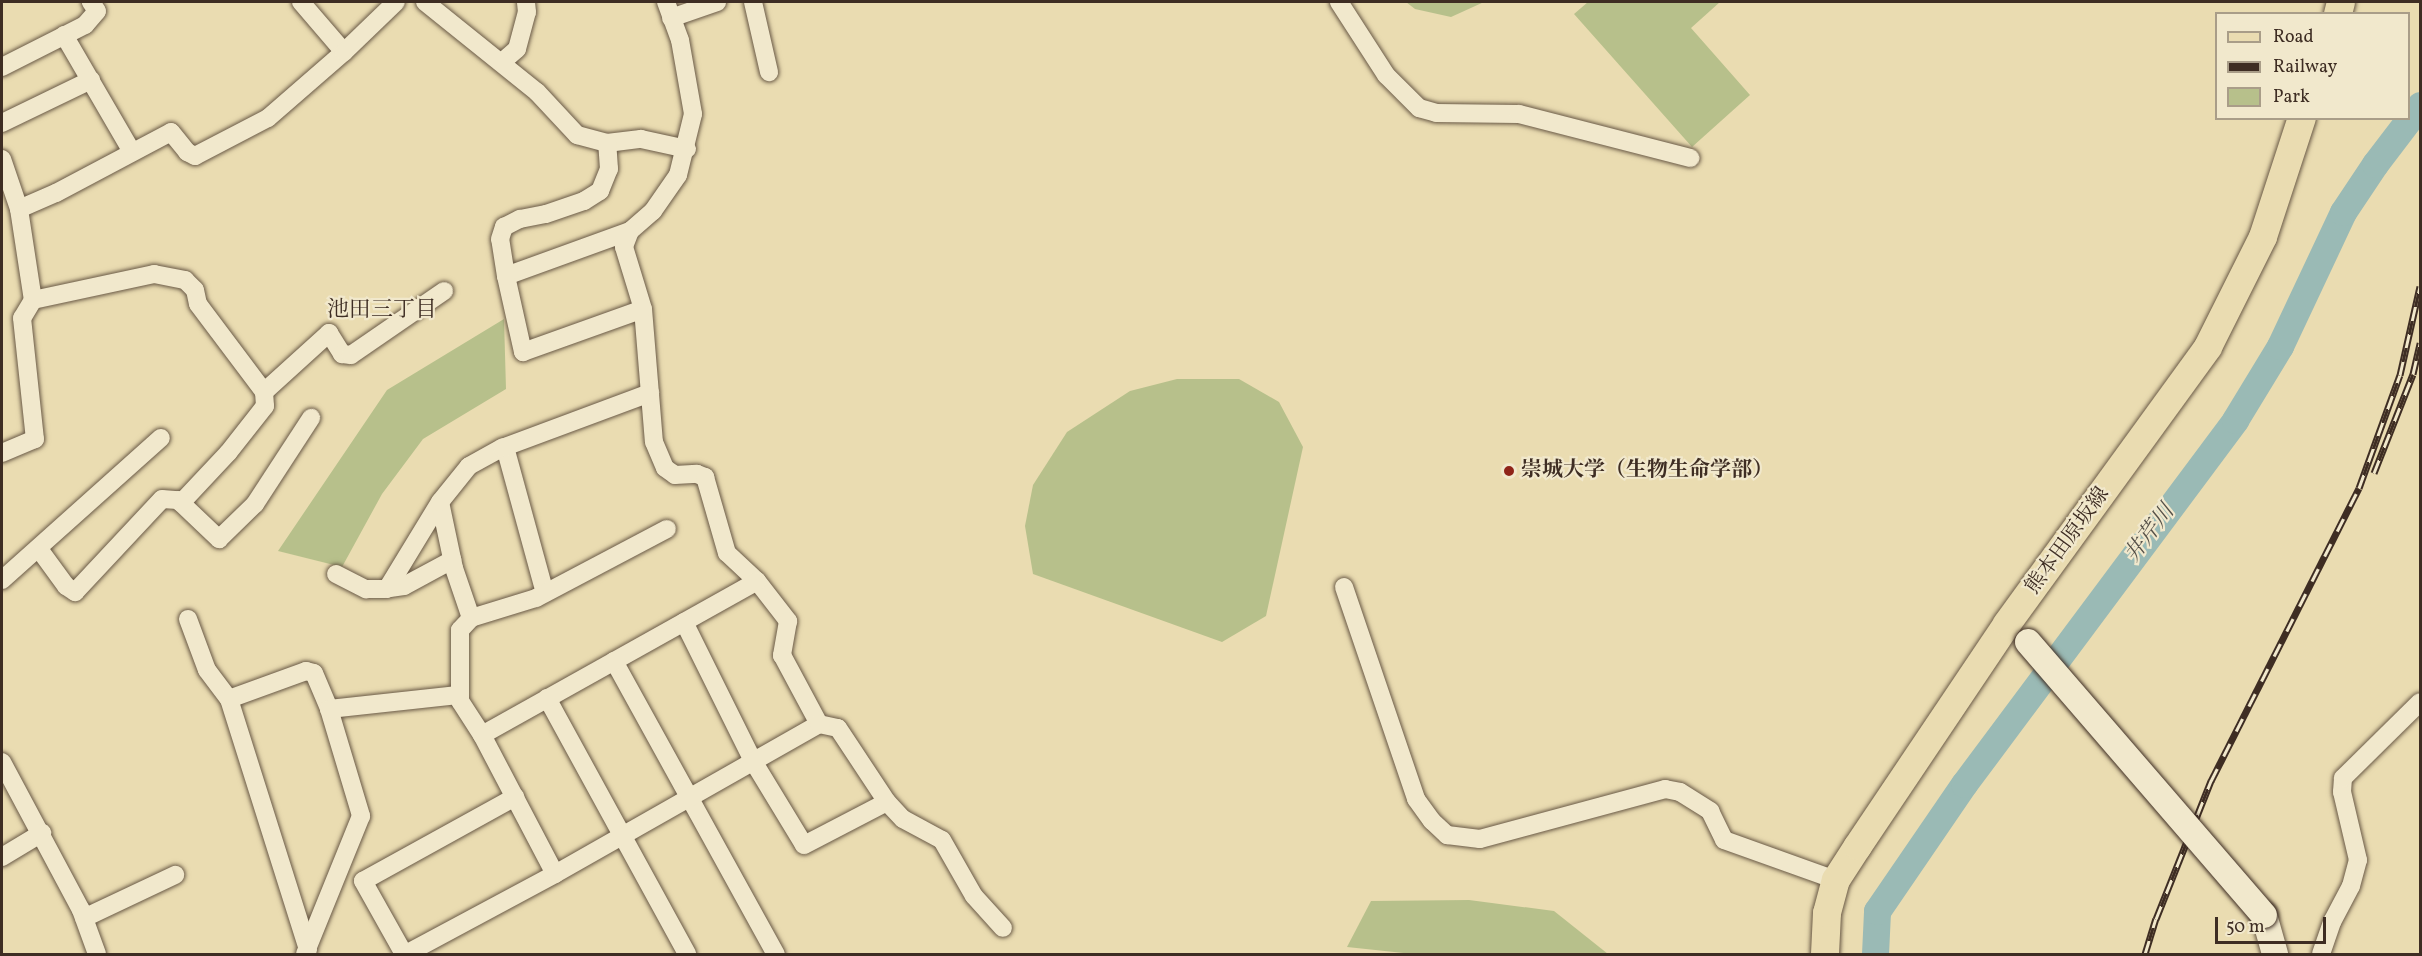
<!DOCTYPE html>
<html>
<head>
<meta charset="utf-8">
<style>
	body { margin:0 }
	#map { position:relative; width:2422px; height:956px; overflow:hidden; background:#eadcb1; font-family:Vollkorn,"Noto Serif JP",serif }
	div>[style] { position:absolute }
	.green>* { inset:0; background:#b7c08b }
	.river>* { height:27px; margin:-13.5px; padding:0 13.5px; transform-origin:13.5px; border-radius:13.5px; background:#9abab5 }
	.roads { filter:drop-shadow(0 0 2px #695946) drop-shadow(0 0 2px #695946) }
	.street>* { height:18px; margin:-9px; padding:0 9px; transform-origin:9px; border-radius:9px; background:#f1e8cc }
	.secondary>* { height:26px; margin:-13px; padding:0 13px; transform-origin:13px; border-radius:13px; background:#f1e8cc }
	.primary>* { height:28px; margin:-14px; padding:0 14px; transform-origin:14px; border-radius:14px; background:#eadcb1 }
	.rail>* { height:7px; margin-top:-3.5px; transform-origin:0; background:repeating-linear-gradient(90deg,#f1e8cc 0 14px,#3e2d23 0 28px); box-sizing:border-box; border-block:2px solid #3e2d23 }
	.bridges { filter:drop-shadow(0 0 2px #3e2d23) drop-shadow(0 0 2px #3e2d23) }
	.secondary-bridge>* { height:26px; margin:-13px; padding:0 13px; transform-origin:13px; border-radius:13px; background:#f1e8cc }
	.dots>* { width:16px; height:16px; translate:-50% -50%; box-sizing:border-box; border:3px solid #f1e8cc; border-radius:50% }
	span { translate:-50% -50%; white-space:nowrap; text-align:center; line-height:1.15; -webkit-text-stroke:4.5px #f1e8cc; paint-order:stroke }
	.poi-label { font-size:21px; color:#3e2d23; font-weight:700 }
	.left { translate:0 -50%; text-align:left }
	.street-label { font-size:21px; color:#3e2d23 }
	.neighbourhood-label { font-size:22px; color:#3e2d23 }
	.water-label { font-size:22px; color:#555048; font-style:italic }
	.frame { position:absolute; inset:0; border:3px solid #3e2d23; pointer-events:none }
	.legend { position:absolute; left:2215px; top:12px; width:195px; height:108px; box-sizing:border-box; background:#f1e8cc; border:2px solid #a99d88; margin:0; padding:8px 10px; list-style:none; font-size:18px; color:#3e2d23 }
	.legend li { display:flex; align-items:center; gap:12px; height:30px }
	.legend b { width:30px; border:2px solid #a99d88 }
	.scale { position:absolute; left:2215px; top:917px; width:111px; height:27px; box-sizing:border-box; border:3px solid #3e2d23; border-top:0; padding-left:8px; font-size:18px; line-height:21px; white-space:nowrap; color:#3e2d23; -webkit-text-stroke:4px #f1e8cc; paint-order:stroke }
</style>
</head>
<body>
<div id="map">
	<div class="green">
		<div style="clip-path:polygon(1406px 2px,1484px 2px,1451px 17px,1415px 9px)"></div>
		<div style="clip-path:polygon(1588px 2px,1720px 2px,1691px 28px,1750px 95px,1692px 147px,1574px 14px)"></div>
		<div style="clip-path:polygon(504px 319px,506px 389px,423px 439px,382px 494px,342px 567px,278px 551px,387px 390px)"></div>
		<div style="clip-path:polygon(1177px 379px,1239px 379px,1279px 402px,1303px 447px,1266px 616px,1222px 642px,1033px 574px,1025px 526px,1033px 485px,1067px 432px,1130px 391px)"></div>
		<div style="clip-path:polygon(1469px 900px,1554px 911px,1608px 954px,1413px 954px,1347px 947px,1371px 901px)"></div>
	</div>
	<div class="river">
		<div style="left:1875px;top:954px;width:43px;rotate:-87.3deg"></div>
		<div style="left:1877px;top:911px;width:154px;rotate:-55.6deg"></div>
		<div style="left:1964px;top:784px;width:454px;rotate:-53.3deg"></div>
		<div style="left:2235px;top:420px;width:87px;rotate:-58.7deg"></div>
		<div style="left:2280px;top:346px;width:148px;rotate:-64.8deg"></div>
		<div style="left:2343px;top:212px;width:58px;rotate:-56.3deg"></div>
		<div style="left:2375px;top:164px;width:74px;rotate:-52.7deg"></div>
	</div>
	<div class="roads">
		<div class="street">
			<div style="left:301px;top:2px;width:66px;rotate:49.3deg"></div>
			<div style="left:425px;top:2px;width:144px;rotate:38.8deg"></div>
			<div style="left:537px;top:92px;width:59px;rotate:47.1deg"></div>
			<div style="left:577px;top:135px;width:31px;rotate:15deg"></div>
			<div style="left:607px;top:143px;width:34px;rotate:-7deg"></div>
			<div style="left:641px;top:139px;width:47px;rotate:12.3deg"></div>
			<div style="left:666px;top:2px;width:40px;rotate:69.8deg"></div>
			<div style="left:680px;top:40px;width:75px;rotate:80deg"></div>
			<div style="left:693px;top:114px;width:63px;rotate:103.8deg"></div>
			<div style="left:678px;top:175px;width:44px;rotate:124.8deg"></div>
			<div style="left:653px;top:211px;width:30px;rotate:139deg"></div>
			<div style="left:630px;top:231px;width:17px;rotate:111deg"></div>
			<div style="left:624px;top:247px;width:65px;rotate:73deg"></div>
			<div style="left:643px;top:309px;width:133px;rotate:85.3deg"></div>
			<div style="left:654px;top:442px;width:28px;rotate:67deg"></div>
			<div style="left:665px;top:468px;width:12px;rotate:35deg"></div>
			<div style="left:675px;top:475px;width:22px;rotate:-3deg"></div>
			<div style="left:697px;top:474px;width:9px;rotate:21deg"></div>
			<div style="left:705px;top:477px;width:79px;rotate:73.9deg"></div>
			<div style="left:727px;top:553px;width:41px;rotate:43deg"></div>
			<div style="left:757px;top:581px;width:51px;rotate:52.2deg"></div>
			<div style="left:788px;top:621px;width:35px;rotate:100deg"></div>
			<div style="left:782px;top:655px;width:78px;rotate:61.8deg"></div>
			<div style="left:753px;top:2px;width:72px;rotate:77.1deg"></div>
			<div style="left:1339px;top:2px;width:87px;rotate:57.2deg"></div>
			<div style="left:1386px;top:75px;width:47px;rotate:45deg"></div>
			<div style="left:1419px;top:108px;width:18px;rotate:16deg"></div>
			<div style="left:1436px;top:113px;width:83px;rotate:0.7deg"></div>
			<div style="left:1519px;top:114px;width:177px;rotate:14.4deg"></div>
			<div style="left:671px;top:18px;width:49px;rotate:-19.2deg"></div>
			<div style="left:64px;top:35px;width:135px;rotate:59.8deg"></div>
			<div style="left:502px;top:62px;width:20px;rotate:-41deg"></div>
			<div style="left:517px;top:49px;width:38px;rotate:-75deg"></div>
			<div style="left:527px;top:12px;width:10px;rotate:-96deg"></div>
			<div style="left:2px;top:67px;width:93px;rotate:-26.8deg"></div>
			<div style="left:85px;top:25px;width:18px;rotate:-49deg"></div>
			<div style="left:97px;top:11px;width:11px;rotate:-124deg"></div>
			<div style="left:2px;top:123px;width:99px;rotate:-25.8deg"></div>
			<div style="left:2px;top:159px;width:53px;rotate:71.2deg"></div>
			<div style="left:19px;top:209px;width:92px;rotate:81.3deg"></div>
			<div style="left:33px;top:300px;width:21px;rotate:121deg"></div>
			<div style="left:22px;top:318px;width:122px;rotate:83.9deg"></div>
			<div style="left:35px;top:439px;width:36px;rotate:157deg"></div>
			<div style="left:19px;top:209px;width:40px;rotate:-23.4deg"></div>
			<div style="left:56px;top:193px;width:130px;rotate:-27.9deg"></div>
			<div style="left:171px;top:132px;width:26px;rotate:51deg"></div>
			<div style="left:187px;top:152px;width:9px;rotate:27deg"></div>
			<div style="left:195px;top:156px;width:82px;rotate:-27.5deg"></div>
			<div style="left:268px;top:118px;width:101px;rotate:-41deg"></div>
			<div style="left:344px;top:52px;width:72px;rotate:-43.9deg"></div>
			<div style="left:630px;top:231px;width:132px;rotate:160.1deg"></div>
			<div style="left:506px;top:276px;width:78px;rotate:77.4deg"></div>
			<div style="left:523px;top:352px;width:127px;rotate:-19.7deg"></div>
			<div style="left:506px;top:276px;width:37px;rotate:-99deg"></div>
			<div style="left:500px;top:239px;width:13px;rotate:-72deg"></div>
			<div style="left:504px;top:227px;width:18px;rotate:-27deg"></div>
			<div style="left:520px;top:219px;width:26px;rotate:-11deg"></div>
			<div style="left:546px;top:214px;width:40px;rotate:-18.9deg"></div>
			<div style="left:584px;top:201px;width:19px;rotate:-32deg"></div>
			<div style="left:600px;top:191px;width:24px;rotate:-68deg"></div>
			<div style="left:609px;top:169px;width:26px;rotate:-94deg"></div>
			<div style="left:33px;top:300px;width:124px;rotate:-12.1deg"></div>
			<div style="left:154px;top:274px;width:32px;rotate:11deg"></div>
			<div style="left:185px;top:280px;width:14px;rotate:45deg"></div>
			<div style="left:195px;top:290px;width:14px;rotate:78deg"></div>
			<div style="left:198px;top:304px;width:110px;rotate:53.1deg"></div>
			<div style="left:505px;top:447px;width:151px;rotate:74.7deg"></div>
			<div style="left:181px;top:503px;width:69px;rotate:-46.8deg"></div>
			<div style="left:228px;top:453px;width:60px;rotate:-51.8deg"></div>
			<div style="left:265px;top:406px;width:14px;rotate:-94deg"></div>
			<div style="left:264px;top:392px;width:88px;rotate:-42.2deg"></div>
			<div style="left:329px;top:333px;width:25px;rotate:58deg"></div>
			<div style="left:342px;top:354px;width:9px;rotate:6deg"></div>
			<div style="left:351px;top:355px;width:113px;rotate:-34.5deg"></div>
			<div style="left:39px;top:549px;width:46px;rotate:53.9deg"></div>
			<div style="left:66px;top:586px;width:11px;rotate:34deg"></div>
			<div style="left:75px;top:592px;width:127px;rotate:-46.9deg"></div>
			<div style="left:162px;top:499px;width:16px;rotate:4deg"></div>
			<div style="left:178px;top:500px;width:57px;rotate:43.6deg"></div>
			<div style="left:219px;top:539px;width:50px;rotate:-44.2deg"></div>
			<div style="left:255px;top:504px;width:103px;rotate:-56.9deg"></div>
			<div style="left:336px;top:574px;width:34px;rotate:27deg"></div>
			<div style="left:366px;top:589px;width:17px"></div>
			<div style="left:383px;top:589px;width:21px;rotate:-8deg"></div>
			<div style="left:404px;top:586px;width:55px;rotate:-28.4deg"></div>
			<div style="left:2px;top:580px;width:213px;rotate:-41.8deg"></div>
			<div style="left:1344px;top:587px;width:224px;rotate:71.2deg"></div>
			<div style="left:1416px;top:799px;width:27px;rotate:54deg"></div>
			<div style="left:1432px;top:821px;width:21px;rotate:43deg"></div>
			<div style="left:1447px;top:835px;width:33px;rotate:7deg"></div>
			<div style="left:1480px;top:839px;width:192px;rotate:-15.1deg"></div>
			<div style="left:1665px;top:789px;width:15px;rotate:11deg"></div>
			<div style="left:1680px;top:792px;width:36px;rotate:32deg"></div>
			<div style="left:1710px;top:811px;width:32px;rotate:64deg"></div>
			<div style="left:1724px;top:840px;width:119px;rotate:19.7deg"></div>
			<div style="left:387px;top:589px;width:102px;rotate:-58.7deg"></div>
			<div style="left:471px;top:618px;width:53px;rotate:-108.8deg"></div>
			<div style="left:454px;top:568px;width:67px;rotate:-102deg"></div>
			<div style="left:440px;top:502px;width:46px;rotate:-51.1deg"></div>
			<div style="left:469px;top:466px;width:38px;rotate:-29deg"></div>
			<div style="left:502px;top:448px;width:158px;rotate:-20.4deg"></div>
			<div style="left:188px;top:619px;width:54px;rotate:69.6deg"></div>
			<div style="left:207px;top:670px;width:36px;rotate:53deg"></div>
			<div style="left:229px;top:699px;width:263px;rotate:72.5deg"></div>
			<div style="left:684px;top:622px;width:155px;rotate:63.6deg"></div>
			<div style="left:753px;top:761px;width:98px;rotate:58.7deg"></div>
			<div style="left:804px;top:845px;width:93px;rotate:-27.4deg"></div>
			<div style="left:614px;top:661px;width:335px;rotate:61.1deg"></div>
			<div style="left:547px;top:698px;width:292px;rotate:61.3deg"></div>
			<div style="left:229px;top:699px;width:82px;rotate:-20deg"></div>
			<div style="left:306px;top:671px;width:8px;rotate:14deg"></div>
			<div style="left:314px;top:673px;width:39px;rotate:67deg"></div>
			<div style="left:329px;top:709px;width:112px;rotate:73.3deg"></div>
			<div style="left:361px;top:816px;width:149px;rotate:112.1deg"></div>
			<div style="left:329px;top:709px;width:130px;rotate:-6.2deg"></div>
			<div style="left:482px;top:735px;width:315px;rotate:-29.2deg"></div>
			<div style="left:2px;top:762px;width:168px;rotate:61.9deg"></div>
			<div style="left:81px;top:910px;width:47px;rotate:70deg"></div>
			<div style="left:2px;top:857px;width:47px;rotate:-31deg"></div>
			<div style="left:555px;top:874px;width:157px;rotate:-117.7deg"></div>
			<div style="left:482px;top:735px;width:40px;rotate:-122.9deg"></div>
			<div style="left:460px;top:701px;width:71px;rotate:-90deg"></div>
			<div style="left:460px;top:630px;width:16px;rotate:-47deg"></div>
			<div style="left:471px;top:618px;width:68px;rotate:-17.1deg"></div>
			<div style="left:536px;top:598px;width:148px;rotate:-27.8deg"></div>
			<div style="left:84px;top:918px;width:101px;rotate:-25.3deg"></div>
			<div style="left:404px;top:954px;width:84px;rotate:-119.3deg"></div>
			<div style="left:363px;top:881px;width:174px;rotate:-28.9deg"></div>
			<div style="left:406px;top:954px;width:169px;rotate:-28.2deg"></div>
			<div style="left:555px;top:874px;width:304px;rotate:-29.6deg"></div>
			<div style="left:819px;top:724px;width:19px;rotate:12deg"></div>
			<div style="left:838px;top:728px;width:89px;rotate:56.5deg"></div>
			<div style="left:887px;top:802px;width:23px;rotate:47deg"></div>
			<div style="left:903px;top:819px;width:44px;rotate:28.3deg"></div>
			<div style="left:942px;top:840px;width:64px;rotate:60.3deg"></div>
			<div style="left:974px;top:896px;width:43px;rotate:47.8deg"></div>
			<div style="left:2321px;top:954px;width:34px;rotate:-71deg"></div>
			<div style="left:2332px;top:922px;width:41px;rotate:-62.2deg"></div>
			<div style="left:2351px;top:886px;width:27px;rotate:-75deg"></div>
			<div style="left:2358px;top:860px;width:70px;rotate:-103.2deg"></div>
			<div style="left:2342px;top:792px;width:14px;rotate:-86deg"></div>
			<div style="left:2343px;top:778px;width:108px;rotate:-44.6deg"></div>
		</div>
		<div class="secondary">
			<div style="left:2264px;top:915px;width:41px;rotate:74.2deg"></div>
		</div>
		<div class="primary">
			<div style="left:2338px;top:14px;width:12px;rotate:-76deg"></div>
			<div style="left:1825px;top:954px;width:41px;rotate:-87.2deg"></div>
			<div style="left:1827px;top:913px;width:34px;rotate:-75deg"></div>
			<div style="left:1836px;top:880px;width:40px;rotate:-57.1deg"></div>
			<div style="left:1858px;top:846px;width:267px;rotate:-56.1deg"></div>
			<div style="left:2007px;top:624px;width:342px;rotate:-54deg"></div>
			<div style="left:2208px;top:347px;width:123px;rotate:-63.4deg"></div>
			<div style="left:2263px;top:237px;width:125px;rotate:-71.9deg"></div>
		</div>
	</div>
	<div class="rail">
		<div style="left:2374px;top:473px;width:106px;rotate:-68.5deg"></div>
		<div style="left:2413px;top:374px;width:32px;rotate:-77deg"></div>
		<div style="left:2145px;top:954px;width:37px;rotate:-73deg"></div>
		<div style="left:2156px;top:919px;width:149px;rotate:-68.3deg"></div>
		<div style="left:2211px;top:781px;width:328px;rotate:-63.2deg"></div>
		<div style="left:2359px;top:488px;width:120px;rotate:-70.1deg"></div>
		<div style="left:2400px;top:375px;width:91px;rotate:-77.3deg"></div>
	</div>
	<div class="bridges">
		<div class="secondary-bridge">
			<div style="left:2028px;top:642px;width:361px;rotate:49.2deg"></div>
		</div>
	</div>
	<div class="dots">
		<div style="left:1509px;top:471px;background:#8f2418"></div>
	</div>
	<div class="poi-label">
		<span class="left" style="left:1521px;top:471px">崇城大学（生物生命学部）</span>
	</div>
	<div class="street-label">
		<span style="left:2068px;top:541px;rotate:-54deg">熊本田原坂線</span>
	</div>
	<div class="neighbourhood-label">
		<span style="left:382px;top:311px">池田三丁目</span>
	</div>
	<div class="water-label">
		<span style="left:2150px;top:534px;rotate:-53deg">井芹川</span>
	</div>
	<div class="frame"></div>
	<ul class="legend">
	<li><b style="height:8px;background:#eadcb1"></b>Road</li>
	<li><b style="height:8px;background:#3e2d23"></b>Railway</li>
	<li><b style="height:16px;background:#b7c08b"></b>Park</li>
	</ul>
	<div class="scale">50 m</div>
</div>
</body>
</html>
